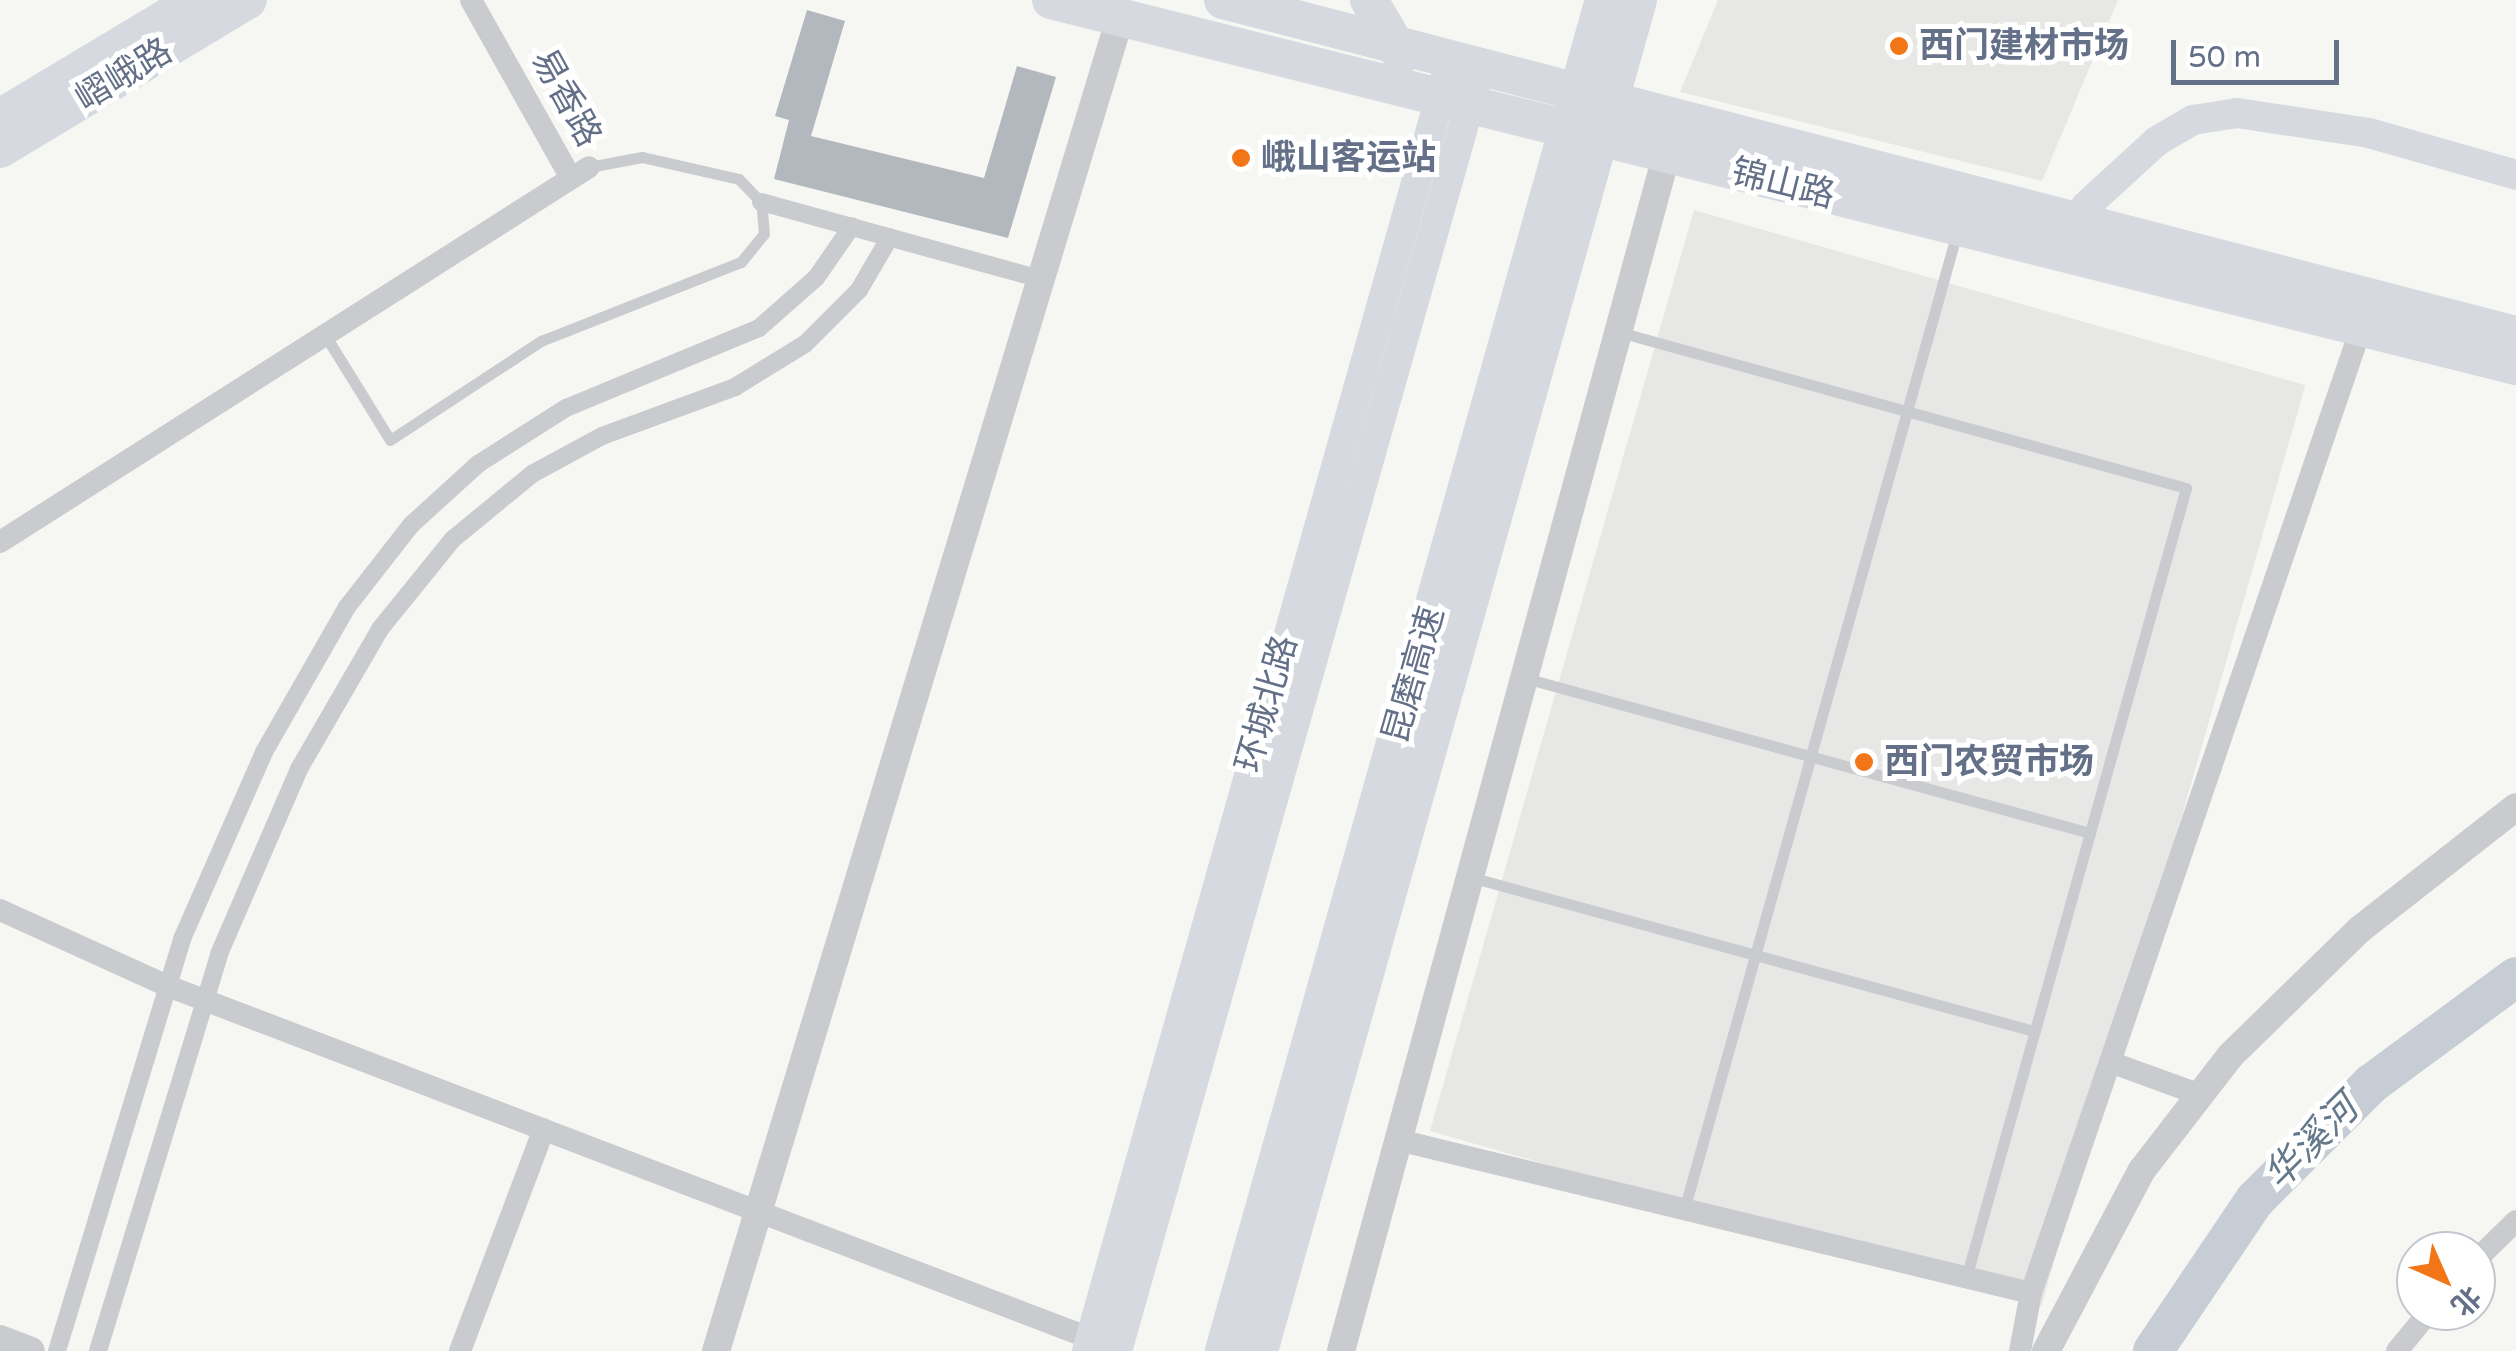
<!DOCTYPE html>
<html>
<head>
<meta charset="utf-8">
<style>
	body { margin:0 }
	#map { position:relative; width:2516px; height:1351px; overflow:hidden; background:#f6f7f3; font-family:"Varela Round","Noto Sans SC",sans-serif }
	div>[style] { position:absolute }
	.built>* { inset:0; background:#e7e7e6; transform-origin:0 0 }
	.river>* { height:40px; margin:-20px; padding:0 20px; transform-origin:20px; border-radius:20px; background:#c6cdd4 }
	.building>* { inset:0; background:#b3b8bf }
	.service>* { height:11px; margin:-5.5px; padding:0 5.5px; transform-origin:5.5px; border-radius:5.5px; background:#c9cbcf }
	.pedestrian>* { height:18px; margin:-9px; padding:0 9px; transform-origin:9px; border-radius:9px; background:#c9cbcf }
	.minor>* { height:22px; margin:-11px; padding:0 11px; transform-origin:11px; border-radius:11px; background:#c9cbcf }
	.tertiary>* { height:28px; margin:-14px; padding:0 14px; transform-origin:14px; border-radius:14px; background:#c9cbcf }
	.secondary>* { height:30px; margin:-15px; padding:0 15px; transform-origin:15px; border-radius:15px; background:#d6d9df }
	.trunk>* { height:38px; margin:-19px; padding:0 19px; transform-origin:19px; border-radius:19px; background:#d6d9df }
	.motorway>* { height:40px; margin:-20px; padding:0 20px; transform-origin:20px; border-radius:20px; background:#d6d9df }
	.dots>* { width:28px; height:28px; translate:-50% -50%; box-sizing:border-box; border:5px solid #fff; border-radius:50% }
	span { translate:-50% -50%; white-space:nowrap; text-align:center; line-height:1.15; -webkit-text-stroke:10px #fff; paint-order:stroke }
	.poi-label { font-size:35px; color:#637087; font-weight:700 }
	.left { translate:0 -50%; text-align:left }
	.street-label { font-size:35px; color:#637087 }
	.water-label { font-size:38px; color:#63788b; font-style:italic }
	.north { position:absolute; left:2396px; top:1231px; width:100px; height:100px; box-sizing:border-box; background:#fff; border:2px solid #c1c6cf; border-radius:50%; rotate:135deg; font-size:28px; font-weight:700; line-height:40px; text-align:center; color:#637087 }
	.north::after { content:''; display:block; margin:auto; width:35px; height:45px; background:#f27618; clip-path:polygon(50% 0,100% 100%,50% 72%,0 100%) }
	.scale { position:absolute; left:2171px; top:40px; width:168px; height:45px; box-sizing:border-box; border:5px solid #637087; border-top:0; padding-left:12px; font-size:30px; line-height:35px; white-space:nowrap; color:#637087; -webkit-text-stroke:8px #fff; paint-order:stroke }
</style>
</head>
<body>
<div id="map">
	<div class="built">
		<div style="clip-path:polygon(1718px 0,2118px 0,2042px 181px,1680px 92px)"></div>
		<div style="left:1694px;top:210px;width:636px;height:958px;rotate:16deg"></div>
	</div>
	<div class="river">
		<div style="left:2153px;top:1351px;width:182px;rotate:-56deg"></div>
		<div style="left:2255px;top:1200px;width:164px;rotate:-45deg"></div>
		<div style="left:2371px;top:1084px;width:180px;rotate:-36.4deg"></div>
	</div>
	<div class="building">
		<div style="clip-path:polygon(807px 10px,845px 21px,811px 136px,984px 178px,1017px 66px,1056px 77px,1008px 238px,774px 179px,789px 120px,775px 116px)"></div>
	</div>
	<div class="service">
		<div style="left:1619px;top:332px;width:588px;rotate:15.38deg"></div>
		<div style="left:2186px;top:488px;width:820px;rotate:105.56deg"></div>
		<div style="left:325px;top:335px;width:123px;rotate:58.2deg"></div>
		<div style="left:390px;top:440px;width:181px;rotate:-33.3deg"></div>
		<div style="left:541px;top:341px;width:215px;rotate:-21.6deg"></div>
		<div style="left:741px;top:262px;width:36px;rotate:-51deg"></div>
		<div style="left:764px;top:234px;width:32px;rotate:-95deg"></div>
		<div style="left:761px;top:202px;width:32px;rotate:-134deg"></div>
		<div style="left:739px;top:179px;width:99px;rotate:-167.2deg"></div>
		<div style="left:642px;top:157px;width:54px;rotate:169.3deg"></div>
		<div style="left:1525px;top:678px;width:586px;rotate:15.34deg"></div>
		<div style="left:1470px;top:877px;width:585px;rotate:15.27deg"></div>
		<div style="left:1684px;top:1210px;width:1015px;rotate:-74.4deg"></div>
	</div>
	<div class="pedestrian">
		<div style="left:761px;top:202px;width:290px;rotate:15.4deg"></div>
		<div style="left:57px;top:1351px;width:431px;rotate:-73.1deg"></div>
		<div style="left:182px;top:939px;width:204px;rotate:-66.3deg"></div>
		<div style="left:264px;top:752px;width:167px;rotate:-60.2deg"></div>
		<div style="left:347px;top:607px;width:104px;rotate:-52deg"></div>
		<div style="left:411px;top:525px;width:91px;rotate:-42.3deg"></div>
		<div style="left:478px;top:464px;width:104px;rotate:-32.5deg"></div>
		<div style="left:566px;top:408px;width:209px;rotate:-22.5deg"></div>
		<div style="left:759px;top:328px;width:76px;rotate:-41.3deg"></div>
		<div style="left:816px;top:278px;width:63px;rotate:-55.3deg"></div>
		<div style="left:98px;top:1351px;width:415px;rotate:-73deg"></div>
		<div style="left:219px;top:954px;width:202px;rotate:-66.6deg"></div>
		<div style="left:299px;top:769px;width:162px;rotate:-59.9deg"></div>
		<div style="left:380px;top:629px;width:116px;rotate:-51deg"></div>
		<div style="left:453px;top:539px;width:102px;rotate:-39.4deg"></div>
		<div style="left:532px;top:474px;width:80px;rotate:-28.5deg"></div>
		<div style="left:602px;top:436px;width:142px;rotate:-20.2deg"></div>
		<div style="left:735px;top:387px;width:82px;rotate:-31.6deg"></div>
		<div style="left:805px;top:344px;width:76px;rotate:-45deg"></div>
		<div style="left:859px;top:290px;width:61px;rotate:-59.7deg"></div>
	</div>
	<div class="minor">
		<div style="left:471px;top:0;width:204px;rotate:60.7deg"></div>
		<div style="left:0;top:542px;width:698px;rotate:-32.48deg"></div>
		<div style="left:0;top:910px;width:181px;rotate:24.4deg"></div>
		<div style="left:165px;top:985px;width:1006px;rotate:20.9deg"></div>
		<div style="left:2110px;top:1062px;width:94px;rotate:20deg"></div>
		<div style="left:1398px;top:1140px;width:651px;rotate:13.59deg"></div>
		<div style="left:2476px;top:1260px;width:56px;rotate:-44.3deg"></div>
		<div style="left:460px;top:1351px;width:237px;rotate:-69.3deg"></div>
		<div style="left:2020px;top:1351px;width:59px;rotate:-79.3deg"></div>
		<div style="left:2031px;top:1293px;width:1020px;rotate:-71.12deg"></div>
		<div style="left:2397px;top:1351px;width:52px;rotate:-50.5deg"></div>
	</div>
	<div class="tertiary">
		<div style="left:0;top:1339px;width:33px;rotate:21deg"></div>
		<div style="left:716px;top:1351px;width:1393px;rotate:-73.14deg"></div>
		<div style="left:1341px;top:1351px;width:1257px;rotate:-74.78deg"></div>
		<div style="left:2046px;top:1351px;width:205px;rotate:-62.1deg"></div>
		<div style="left:2142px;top:1170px;width:144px;rotate:-52.3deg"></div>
		<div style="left:2230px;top:1056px;width:180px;rotate:-44.3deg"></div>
		<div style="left:2359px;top:930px;width:199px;rotate:-38.1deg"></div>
	</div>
	<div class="secondary">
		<div style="left:2071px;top:237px;width:34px;rotate:-64deg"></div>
		<div style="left:2086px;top:206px;width:96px;rotate:-42.5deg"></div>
		<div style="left:2157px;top:141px;width:42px;rotate:-30.3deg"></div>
		<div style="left:2193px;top:120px;width:45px;rotate:-9deg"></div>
		<div style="left:2237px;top:113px;width:134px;rotate:8.6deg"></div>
		<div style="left:2369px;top:133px;width:153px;rotate:15.9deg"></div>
		<div style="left:1087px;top:1351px;width:1342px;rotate:-74.27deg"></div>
		<div style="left:1117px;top:1351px;width:1334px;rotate:-74.21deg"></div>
	</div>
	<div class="trunk">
		<div style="left:1051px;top:0;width:1510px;rotate:14.03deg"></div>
		<div style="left:1223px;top:0;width:1336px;rotate:14.53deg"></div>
		<div style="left:1369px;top:0;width:64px;rotate:59.8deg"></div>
		<div style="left:0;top:118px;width:229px;rotate:-31deg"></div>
		<div style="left:0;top:149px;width:289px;rotate:-31deg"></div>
	</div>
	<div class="motorway">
		<div style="left:1225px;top:1351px;width:1403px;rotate:-74.29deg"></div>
		<div style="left:1258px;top:1351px;width:1403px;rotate:-74.33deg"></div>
	</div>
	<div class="dots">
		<div style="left:1899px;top:46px;background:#f27618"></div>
		<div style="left:1241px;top:158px;background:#f27618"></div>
		<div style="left:1864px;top:762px;background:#f27618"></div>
	</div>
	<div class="poi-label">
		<span class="left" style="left:1919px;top:46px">西门建材市场</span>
		<span class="left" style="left:1261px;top:158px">峨山客运站</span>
		<span class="left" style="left:1884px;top:762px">西门农贸市场</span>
	</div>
	<div class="street-label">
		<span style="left:124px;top:75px;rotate:-31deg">嶍峨路</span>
		<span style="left:566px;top:98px;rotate:61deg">易香路</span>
		<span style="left:1783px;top:184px;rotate:14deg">锦山路</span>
		<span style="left:1414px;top:675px;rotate:-74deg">昆磨高速</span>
		<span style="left:1267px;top:704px;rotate:-74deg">环城北路</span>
	</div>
	<div class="water-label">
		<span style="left:2312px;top:1143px;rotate:-45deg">华溪河</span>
	</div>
	<div class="north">北</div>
	<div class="scale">50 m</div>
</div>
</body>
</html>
